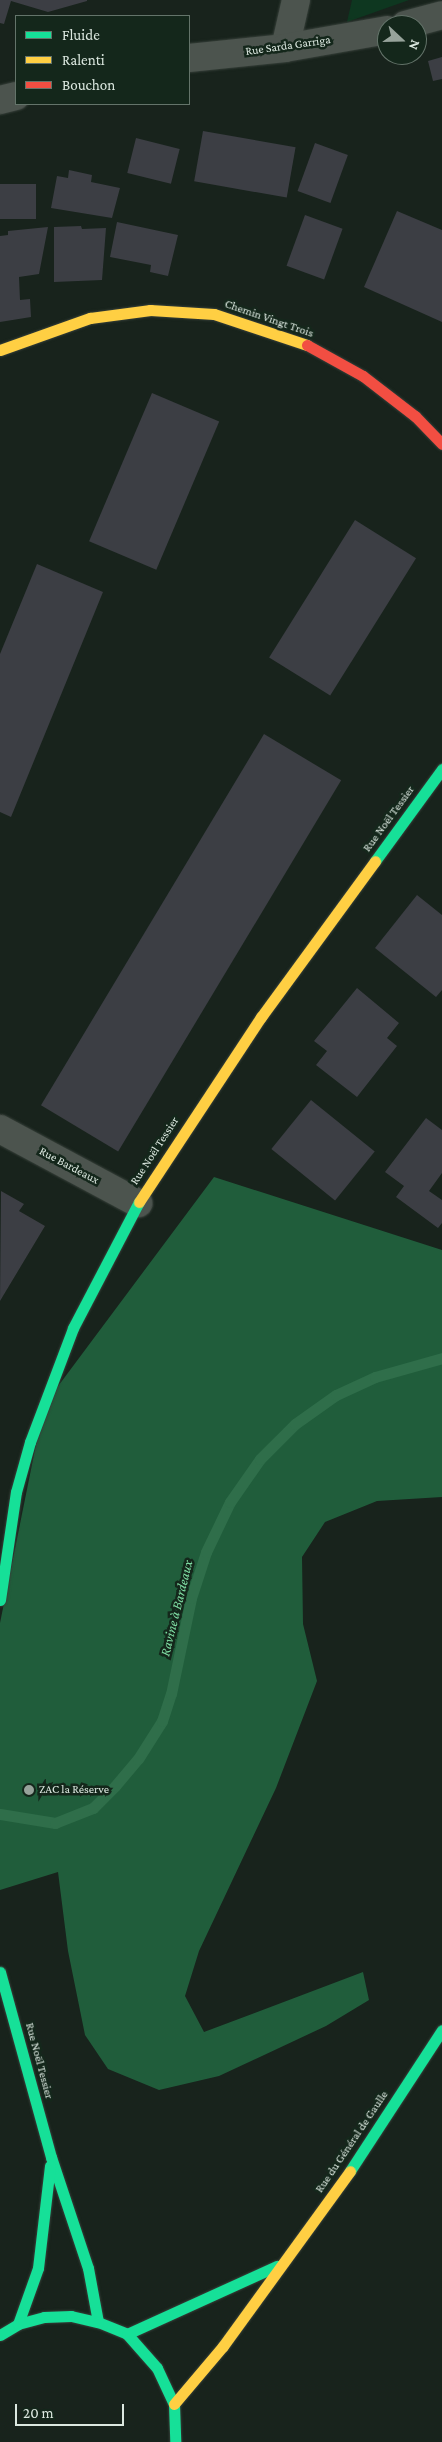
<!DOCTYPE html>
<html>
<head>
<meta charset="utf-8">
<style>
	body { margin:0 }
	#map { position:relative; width:442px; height:2442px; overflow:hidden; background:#18231c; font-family:"Crimson Pro",serif }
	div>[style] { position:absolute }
	.green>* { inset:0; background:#0e3720 }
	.forest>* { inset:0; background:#205d3b }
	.stream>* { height:11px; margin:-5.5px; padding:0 5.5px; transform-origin:5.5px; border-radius:5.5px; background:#2f6e4a }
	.building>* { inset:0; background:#3c3e44; transform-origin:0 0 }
	.roads { filter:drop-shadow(0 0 1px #37403a) drop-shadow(0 0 1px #37403a) }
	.street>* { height:28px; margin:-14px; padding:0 14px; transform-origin:14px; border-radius:14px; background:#4c544e }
	.fast>* { height:11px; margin:-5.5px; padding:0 5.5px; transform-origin:5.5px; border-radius:5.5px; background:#16e098 }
	.slow>* { height:11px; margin:-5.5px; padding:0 5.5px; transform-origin:5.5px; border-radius:5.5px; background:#ffcf43 }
	.jam>* { height:11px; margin:-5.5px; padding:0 5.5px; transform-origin:5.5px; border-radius:5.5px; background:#f24e42 }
	.dots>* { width:14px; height:14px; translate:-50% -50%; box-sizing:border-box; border:2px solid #14271b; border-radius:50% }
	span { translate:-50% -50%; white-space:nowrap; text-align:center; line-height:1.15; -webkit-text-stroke:5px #14271b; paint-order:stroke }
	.street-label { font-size:12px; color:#dce8e0 }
	.poi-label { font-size:12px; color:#dce8e0 }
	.left { translate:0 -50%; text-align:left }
	.water-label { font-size:14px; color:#7edca2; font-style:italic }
	.legend { position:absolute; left:15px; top:15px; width:175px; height:90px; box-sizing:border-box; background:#14271b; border:1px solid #64746a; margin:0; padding:6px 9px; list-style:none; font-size:15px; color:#dce8e0 }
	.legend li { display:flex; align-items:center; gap:10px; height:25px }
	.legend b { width:25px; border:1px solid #64746a }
	.north { position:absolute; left:377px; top:15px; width:50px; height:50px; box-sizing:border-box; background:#14271b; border:1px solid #64746a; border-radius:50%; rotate:111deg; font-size:14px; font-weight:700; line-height:20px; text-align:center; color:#dce8e0 }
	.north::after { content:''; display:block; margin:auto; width:18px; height:22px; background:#97a39b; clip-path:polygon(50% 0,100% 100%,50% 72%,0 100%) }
	.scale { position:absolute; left:15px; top:2404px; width:109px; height:22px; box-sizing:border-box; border:2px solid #dce8e0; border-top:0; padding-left:6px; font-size:15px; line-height:18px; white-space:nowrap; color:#dce8e0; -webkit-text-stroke:4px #14271b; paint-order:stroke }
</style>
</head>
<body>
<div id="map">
	<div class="green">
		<div style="clip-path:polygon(352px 0,409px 0,347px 22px)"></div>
	</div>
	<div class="forest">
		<div style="clip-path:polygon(214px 1177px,442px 1250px,442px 1497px,377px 1501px,325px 1522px,302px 1557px,303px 1624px,317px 1681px,276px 1788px,199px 1951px,185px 1996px,204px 2032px,363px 1972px,369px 2000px,326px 2026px,219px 2076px,159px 2090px,108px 2069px,85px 2035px,68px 1951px,58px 1872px,0 1890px,0 1623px,44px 1405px)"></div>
	</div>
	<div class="stream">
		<div style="left:0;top:1814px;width:56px;rotate:9.3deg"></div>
		<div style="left:55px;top:1823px;width:41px;rotate:-21.5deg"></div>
		<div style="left:93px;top:1808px;width:31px;rotate:-45deg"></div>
		<div style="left:115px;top:1786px;width:35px;rotate:-50deg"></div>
		<div style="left:138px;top:1759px;width:45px;rotate:-57.7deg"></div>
		<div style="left:162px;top:1721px;width:28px;rotate:-72deg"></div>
		<div style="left:171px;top:1694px;width:98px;rotate:-78.2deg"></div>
		<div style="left:191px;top:1598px;width:48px;rotate:-71.9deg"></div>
		<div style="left:206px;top:1552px;width:55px;rotate:-64.4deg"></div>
		<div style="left:230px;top:1502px;width:52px;rotate:-55.1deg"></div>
		<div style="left:260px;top:1459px;width:49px;rotate:-45deg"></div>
		<div style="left:295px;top:1424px;width:50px;rotate:-35.3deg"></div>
		<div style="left:336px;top:1395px;width:43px;rotate:-24.8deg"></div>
		<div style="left:375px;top:1377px;width:70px;rotate:-15.8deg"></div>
	</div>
	<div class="building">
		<div style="clip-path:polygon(0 0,87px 0,87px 1px,48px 12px,11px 1px,4px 24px,0 23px)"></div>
		<div style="clip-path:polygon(442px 57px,442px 79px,433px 81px,428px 61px)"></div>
		<div style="left:203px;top:131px;width:94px;height:51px;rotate:10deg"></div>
		<div style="left:136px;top:138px;width:45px;height:36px;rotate:14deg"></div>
		<div style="left:315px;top:143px;width:35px;height:51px;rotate:20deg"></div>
		<div style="clip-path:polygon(69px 170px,92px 175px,91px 182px,120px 188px,112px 218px,51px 208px,57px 176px,68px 178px)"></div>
		<div style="left:0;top:184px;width:36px;height:35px"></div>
		<div style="clip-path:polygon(397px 211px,442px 230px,442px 322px,364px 287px)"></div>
		<div style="left:305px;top:215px;width:40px;height:54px;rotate:20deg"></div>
		<div style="clip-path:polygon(117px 222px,178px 235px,168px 276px,150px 272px,151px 265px,110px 257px)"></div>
		<div style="clip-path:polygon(81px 226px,82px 229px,106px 228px,102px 280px,54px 282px,54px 227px)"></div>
		<div style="clip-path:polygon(48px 227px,39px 274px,19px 277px,20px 300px,30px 299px,31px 317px,0 322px,0 236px,8px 235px,8px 231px)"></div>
		<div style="left:152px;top:393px;width:73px;height:161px;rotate:23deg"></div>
		<div style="left:355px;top:520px;width:72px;height:162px;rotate:32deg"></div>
		<div style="clip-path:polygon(37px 564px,103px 592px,11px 817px,0 812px,0 654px)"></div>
		<div style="left:264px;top:734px;width:90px;height:433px;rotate:31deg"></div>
		<div style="clip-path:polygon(417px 895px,442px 915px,442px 990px,436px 997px,375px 948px)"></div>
		<div style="clip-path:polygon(357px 988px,399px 1023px,387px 1038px,397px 1046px,357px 1097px,316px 1065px,327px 1051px,314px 1041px)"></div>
		<div style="left:311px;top:1100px;width:82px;height:63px;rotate:39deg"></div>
		<div style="clip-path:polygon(426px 1118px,442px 1130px,442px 1173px,429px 1191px,442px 1200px,442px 1223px,438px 1228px,396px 1197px,404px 1186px,385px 1172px)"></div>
		<div style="clip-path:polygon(1px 1191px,24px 1204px,19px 1211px,45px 1226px,0 1301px)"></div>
	</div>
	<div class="roads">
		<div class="street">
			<div style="left:405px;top:25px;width:38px;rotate:-15deg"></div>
			<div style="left:285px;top:48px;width:49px;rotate:-77.1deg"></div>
			<div style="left:189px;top:58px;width:97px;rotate:-5.9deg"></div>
			<div style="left:285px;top:48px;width:104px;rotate:-10deg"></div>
			<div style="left:0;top:100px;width:16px;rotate:-14deg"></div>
			<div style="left:0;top:1129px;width:157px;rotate:28.2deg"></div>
		</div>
		<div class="fast">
			<div style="left:375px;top:861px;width:114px;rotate:-53.9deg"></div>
			<div style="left:0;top:1600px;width:109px;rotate:-81.6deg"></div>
			<div style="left:16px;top:1492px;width:52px;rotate:-74.4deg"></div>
			<div style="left:30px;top:1442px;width:122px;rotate:-69.3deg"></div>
			<div style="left:73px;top:1328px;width:142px;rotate:-62.4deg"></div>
			<div style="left:0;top:1972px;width:192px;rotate:74.6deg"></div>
			<div style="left:51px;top:2157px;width:117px;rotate:71.6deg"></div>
			<div style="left:88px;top:2268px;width:55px;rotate:79.5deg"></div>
			<div style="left:350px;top:2171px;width:168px;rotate:-56.9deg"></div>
			<div style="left:18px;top:2324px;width:59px;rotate:-70.3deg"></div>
			<div style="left:38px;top:2268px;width:103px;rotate:-83.3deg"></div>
			<div style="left:127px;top:2334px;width:165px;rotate:-24.4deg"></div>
			<div style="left:0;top:2335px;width:21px;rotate:-31deg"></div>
			<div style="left:18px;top:2324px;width:27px;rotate:-15deg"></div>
			<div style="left:44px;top:2317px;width:27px;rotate:-2deg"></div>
			<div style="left:71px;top:2316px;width:28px;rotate:13deg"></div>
			<div style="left:98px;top:2322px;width:31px;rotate:22deg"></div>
			<div style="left:127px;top:2334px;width:45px;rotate:48.6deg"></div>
			<div style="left:157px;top:2368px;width:40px;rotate:65deg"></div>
			<div style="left:174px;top:2404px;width:38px;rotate:88deg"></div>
		</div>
		<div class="slow">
			<div style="left:0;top:350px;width:96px;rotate:-19.6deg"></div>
			<div style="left:90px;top:318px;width:61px;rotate:-7.6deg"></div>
			<div style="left:150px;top:310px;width:64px;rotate:3.6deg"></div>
			<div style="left:214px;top:314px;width:98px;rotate:18.4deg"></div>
			<div style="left:139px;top:1202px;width:222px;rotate:-56.6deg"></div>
			<div style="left:261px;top:1017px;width:193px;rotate:-53.8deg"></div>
			<div style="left:174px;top:2404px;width:76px;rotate:-49.8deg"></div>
			<div style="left:223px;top:2346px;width:216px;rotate:-54deg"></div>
		</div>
		<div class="jam">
			<div style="left:307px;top:345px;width:64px;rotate:29deg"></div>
			<div style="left:363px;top:376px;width:66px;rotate:37.6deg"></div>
			<div style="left:415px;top:416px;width:39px;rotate:46deg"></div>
		</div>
	</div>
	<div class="dots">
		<div style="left:29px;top:1790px;background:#97a39b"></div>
	</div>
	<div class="street-label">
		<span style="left:288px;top:46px;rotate:-8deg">Rue Sarda Garriga</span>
		<span style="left:269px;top:319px;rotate:19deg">Chemin Vingt Trois</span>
		<span style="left:389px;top:819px;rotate:-54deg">Rue Noël Tessier</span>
		<span style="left:155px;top:1151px;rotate:-57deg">Rue Noël Tessier</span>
		<span style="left:69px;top:1166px;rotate:28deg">Rue Bardeaux</span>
		<span style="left:39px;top:2061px;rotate:75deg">Rue Noël Tessier</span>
		<span style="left:352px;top:2142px;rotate:-56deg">Rue du Général de Gaulle</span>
	</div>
	<div class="poi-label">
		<span class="left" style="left:39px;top:1790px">ZAC la Réserve</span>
	</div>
	<div class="water-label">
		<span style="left:176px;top:1608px;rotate:-76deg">Ravine à Bardeaux</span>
	</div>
	<ul class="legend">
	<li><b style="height:6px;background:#16e098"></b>Fluide</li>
	<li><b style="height:6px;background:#ffcf43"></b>Ralenti</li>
	<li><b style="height:6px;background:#f24e42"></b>Bouchon</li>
	</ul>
	<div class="north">N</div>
	<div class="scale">20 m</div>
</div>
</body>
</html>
